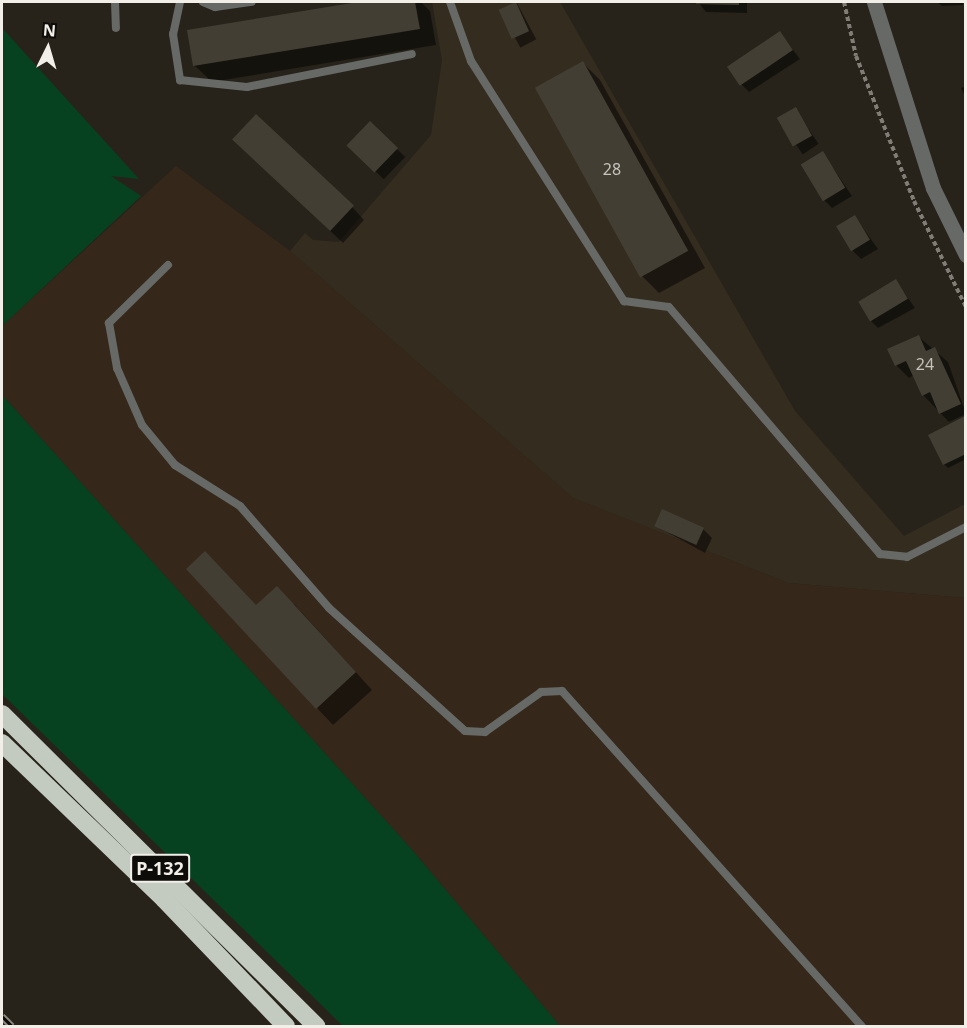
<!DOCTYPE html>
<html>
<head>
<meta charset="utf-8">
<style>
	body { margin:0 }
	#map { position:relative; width:967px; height:1028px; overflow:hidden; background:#27231a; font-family:"Noto Sans",sans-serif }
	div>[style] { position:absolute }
	.built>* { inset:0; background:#342c1e }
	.industrial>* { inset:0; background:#35281a }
	.green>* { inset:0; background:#074220 }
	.shadow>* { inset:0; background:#0007; transform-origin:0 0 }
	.building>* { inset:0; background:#423e34; transform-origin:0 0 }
	.path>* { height:4px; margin-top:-2px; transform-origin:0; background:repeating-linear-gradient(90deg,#817d76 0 4.5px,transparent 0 7.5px) }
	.lane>* { height:8px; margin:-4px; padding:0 4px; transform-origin:4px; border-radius:4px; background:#666965 }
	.street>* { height:15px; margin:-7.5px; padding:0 7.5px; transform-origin:7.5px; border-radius:7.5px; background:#666965 }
	.highway>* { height:18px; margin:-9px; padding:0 9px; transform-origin:9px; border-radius:9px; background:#c3cbc0 }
	.rail>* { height:7px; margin-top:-3.5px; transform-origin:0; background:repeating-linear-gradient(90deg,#0e0c09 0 14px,#8c8981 0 28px); box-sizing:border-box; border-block:2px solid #8c8981 }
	span { translate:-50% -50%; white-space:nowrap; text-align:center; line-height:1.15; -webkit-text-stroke:4.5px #0e0c09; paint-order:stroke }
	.number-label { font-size:16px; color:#c6c3bc }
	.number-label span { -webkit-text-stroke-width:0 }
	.shield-label span { padding:2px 4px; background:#0e0c09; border:2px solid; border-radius:4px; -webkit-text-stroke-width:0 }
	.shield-label { font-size:18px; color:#f2efe9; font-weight:700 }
	.frame { position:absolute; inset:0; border:3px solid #f2efe9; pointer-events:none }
	.north { position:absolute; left:18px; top:18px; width:60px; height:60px; -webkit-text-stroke:4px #0e0c09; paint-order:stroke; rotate:5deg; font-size:16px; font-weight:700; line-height:24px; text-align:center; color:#f2efe9 }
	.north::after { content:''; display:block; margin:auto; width:21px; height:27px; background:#f2efe9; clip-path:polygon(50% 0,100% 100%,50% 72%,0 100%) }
</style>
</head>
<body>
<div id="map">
	<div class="built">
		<div style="clip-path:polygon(432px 2px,560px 2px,795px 411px,904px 536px,965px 504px,965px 598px,788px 583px,573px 498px,290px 251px,305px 233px,313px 240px,339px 242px,431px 135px,442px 60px)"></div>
	</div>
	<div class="industrial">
		<div style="clip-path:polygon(176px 166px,290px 251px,573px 498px,788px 583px,965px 598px,965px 1026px,560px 1026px,413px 851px,2px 395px,2px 326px)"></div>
	</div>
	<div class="green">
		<div style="clip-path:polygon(2px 28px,139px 179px,111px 176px,141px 196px,2px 326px)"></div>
		<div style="clip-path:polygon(2px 395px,413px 851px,560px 1026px,343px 1026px,2px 694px)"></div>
	</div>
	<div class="shadow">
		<div style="clip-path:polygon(367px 2px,421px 2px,430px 11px,436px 45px,212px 82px,195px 66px,189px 31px)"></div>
		<div style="clip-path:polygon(698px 2px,747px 2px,747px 13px,706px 12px)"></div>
		<div style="clip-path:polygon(937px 2px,963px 2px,963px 5px,942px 6px)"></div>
		<div style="left:517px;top:3px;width:41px;height:18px;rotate:62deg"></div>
		<div style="clip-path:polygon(780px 33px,800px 59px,749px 92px,741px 84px)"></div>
		<div style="clip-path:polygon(583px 63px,600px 80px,705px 268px,659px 293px,642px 276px,537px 89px)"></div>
		<div style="clip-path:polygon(966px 86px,966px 98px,961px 88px)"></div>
		<div style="left:795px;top:109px;width:42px;height:19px;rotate:56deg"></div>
		<div style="left:370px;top:123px;width:49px;height:31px;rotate:44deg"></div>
		<div style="clip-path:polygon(247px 152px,352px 207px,364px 220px,343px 243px)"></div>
		<div style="clip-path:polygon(823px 153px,852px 196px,832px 208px,824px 200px)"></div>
		<div style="clip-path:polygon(855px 217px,878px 249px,861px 259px,853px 251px)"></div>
		<div style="clip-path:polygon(896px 281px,915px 308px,878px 328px,870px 320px)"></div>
		<div style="clip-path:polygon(919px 337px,948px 362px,966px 414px,949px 422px,923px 395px,914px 375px,909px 378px,896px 365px)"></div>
		<div style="clip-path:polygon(964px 418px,966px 459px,948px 468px,944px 464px)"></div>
		<div style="clip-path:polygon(656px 526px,703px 529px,712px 538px,705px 553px)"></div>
		<div style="clip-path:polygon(294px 604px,372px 690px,333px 725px,317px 708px,256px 607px)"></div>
	</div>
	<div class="building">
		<div style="clip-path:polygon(358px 2px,415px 2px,420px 29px,193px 66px,187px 30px)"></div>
		<div style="left:516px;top:2px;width:32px;height:19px;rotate:66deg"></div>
		<div style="clip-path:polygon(696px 2px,739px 2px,739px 5px,696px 4px)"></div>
		<div style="left:780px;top:31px;width:23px;height:64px;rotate:56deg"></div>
		<div style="left:583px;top:61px;width:217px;height:55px;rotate:61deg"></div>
		<div style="left:796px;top:107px;width:33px;height:22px;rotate:61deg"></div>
		<div style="left:256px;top:114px;width:134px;height:35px;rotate:43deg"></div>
		<div style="left:370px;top:121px;width:39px;height:34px;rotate:44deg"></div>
		<div style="left:823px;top:151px;width:43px;height:26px;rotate:59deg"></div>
		<div style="left:855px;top:215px;width:29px;height:22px;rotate:59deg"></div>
		<div style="left:896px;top:279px;width:23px;height:44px;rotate:59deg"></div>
		<div style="clip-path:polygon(919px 335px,926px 351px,935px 347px,961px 404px,939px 414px,930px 392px,922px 396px,906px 361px,895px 366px,887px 349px)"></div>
		<div style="clip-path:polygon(965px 416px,966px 454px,943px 465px,928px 435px)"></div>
		<div style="left:662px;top:509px;width:46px;height:19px;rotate:24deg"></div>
		<div style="clip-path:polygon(205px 551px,256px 605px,277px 586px,356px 672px,316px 709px,186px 569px)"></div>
	</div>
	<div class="path">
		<div style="left:844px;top:2px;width:55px;rotate:77.5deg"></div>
		<div style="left:856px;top:56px;width:156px;rotate:68.2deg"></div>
		<div style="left:914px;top:201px;width:118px;rotate:63.9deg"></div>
	</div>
	<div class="lane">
		<div style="left:115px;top:2px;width:26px;rotate:88deg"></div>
		<div style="left:180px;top:2px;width:33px;rotate:102deg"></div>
		<div style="left:173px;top:34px;width:47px;rotate:81.3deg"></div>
		<div style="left:180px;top:80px;width:67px;rotate:6deg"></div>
		<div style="left:247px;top:87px;width:168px;rotate:-11.3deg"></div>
		<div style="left:203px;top:2px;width:13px;rotate:23deg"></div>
		<div style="left:215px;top:7px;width:37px;rotate:-8deg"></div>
		<div style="left:450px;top:2px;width:63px;rotate:70.4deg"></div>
		<div style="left:471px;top:61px;width:285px;rotate:57.5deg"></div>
		<div style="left:624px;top:301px;width:45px;rotate:7.6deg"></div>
		<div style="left:669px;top:307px;width:325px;rotate:49.5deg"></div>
		<div style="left:880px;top:554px;width:27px;rotate:6deg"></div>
		<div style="left:907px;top:557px;width:66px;rotate:-27deg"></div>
		<div style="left:168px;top:265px;width:83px;rotate:135.5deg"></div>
		<div style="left:109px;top:323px;width:46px;rotate:79.9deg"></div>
		<div style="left:117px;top:368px;width:62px;rotate:66.3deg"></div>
		<div style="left:142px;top:425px;width:52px;rotate:50.5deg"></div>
		<div style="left:175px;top:465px;width:77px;rotate:32.2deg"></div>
		<div style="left:240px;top:506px;width:135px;rotate:48.9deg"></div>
		<div style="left:329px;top:608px;width:183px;rotate:42.1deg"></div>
		<div style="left:465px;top:731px;width:20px;rotate:3deg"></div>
		<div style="left:485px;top:732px;width:69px;rotate:-35.5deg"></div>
		<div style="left:541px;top:692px;width:21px;rotate:-3deg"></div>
		<div style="left:562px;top:691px;width:450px;rotate:48.2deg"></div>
	</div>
	<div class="street">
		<div style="left:874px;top:2px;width:195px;rotate:72.4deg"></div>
		<div style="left:933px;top:188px;width:75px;rotate:63.8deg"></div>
	</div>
	<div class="highway">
		<div style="left:2px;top:714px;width:443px;rotate:44.8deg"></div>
		<div style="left:2px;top:743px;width:225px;rotate:43.9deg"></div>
		<div style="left:164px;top:899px;width:176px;rotate:46.2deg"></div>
	</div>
	<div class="rail">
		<div style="left:2px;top:1016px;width:14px;rotate:45deg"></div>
	</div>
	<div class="number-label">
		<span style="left:612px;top:169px">28</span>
		<span style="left:925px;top:364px">24</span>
	</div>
	<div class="shield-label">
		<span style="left:160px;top:868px">Р-132</span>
	</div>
	<div class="frame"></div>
	<div class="north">N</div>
</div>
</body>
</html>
